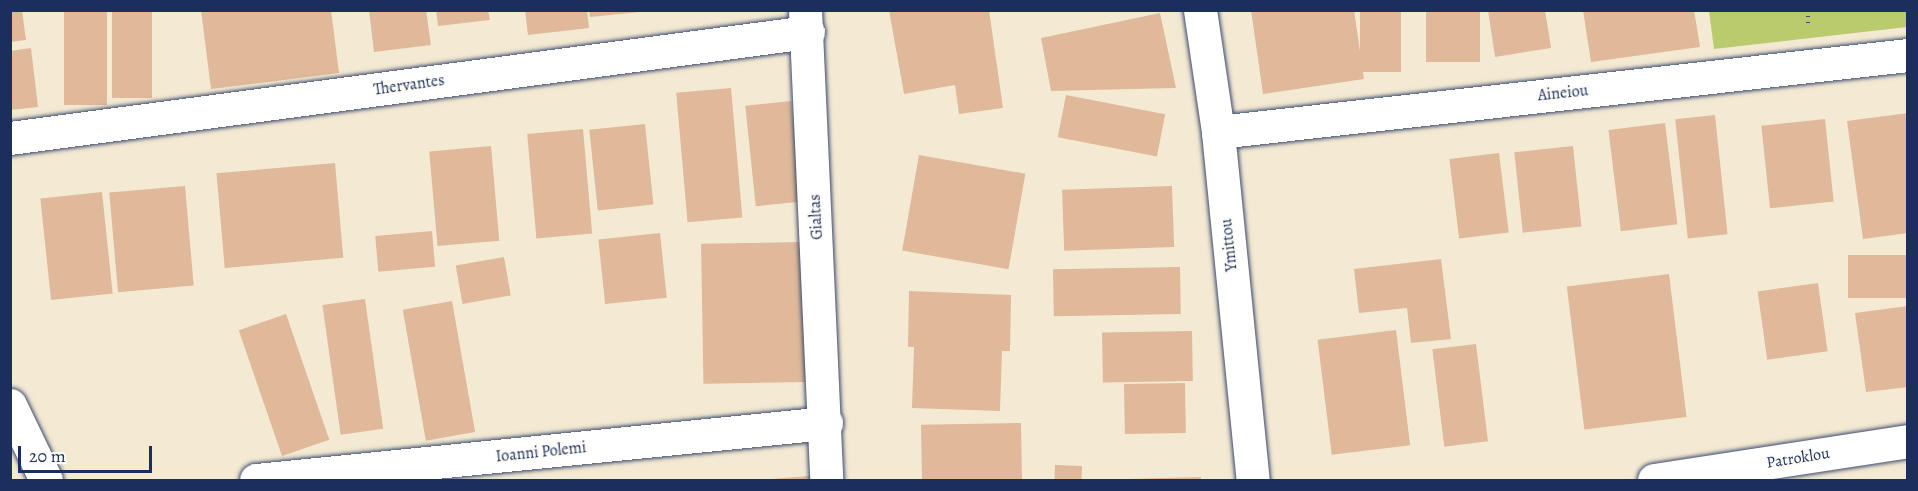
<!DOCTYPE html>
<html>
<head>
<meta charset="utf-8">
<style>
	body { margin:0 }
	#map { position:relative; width:1918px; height:491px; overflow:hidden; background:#f4ead3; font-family:Alegreya,serif }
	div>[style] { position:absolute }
	.green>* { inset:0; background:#bacb6e }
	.building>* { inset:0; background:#dfb999; transform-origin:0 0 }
	.path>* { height:4px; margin-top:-2px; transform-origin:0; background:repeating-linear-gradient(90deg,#3c4b70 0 1.5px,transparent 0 6px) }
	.roads { filter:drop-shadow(0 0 2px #3c4b70) drop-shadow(0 0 2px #3c4b70) }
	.street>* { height:33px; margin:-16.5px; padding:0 16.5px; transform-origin:16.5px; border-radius:16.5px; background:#fff }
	span { translate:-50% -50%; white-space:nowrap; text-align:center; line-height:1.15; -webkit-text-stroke:4.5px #fdfcf7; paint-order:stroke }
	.street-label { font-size:16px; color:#1b2f5e }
	.frame { position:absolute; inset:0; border:12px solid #1b2f5e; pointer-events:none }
	.scale { position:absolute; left:18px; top:446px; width:134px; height:27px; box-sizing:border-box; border:3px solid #1b2f5e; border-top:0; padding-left:8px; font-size:18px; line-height:21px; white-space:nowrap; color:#1b2f5e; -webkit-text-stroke:4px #fdfcf7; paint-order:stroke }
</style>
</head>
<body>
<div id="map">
	<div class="green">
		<div style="clip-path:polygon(1709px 11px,1907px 11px,1907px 27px,1714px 49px)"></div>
	</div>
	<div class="building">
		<div style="clip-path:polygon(10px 10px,22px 10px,26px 40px,10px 42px)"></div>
		<div style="left:64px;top:10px;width:43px;height:95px"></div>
		<div style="left:112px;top:10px;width:40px;height:88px"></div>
		<div style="clip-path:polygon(201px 10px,331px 10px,339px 73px,211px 89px)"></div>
		<div style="clip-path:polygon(369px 10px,426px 10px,431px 45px,374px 52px)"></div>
		<div style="clip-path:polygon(436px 10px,488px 10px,490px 20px,438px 26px)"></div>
		<div style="clip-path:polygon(525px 10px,587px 10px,589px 28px,528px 35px)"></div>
		<div style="clip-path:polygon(589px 10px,640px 10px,640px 12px,590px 17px)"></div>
		<div style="clip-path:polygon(889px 10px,989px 10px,1003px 108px,959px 114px,955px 85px,904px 94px)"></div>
		<div style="clip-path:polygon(1251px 10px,1354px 10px,1364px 79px,1263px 94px)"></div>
		<div style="left:1360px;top:10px;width:41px;height:62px"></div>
		<div style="left:1426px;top:10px;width:54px;height:52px"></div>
		<div style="clip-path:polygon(1488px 10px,1545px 10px,1551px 48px,1495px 57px)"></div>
		<div style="clip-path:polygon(1583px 10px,1694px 10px,1700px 47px,1591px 62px)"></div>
		<div style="clip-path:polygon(1160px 13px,1176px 88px,1051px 91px,1041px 38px)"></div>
		<div style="clip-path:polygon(31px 48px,38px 107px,10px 110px,10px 51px)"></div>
		<div style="left:731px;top:88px;width:130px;height:55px;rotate:85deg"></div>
		<div style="left:1066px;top:95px;width:101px;height:43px;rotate:11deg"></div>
		<div style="left:791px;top:101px;width:101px;height:46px;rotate:84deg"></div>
		<div style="clip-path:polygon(1908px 113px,1908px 233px,1863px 239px,1847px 121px)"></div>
		<div style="left:1715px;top:115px;width:120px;height:40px;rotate:84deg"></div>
		<div style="left:1825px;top:119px;width:83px;height:64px;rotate:84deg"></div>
		<div style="left:1665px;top:123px;width:102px;height:57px;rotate:83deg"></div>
		<div style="left:645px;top:124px;width:81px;height:56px;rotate:84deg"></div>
		<div style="left:583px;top:129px;width:105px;height:56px;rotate:85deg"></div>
		<div style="left:491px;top:146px;width:95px;height:62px;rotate:85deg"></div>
		<div style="left:1573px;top:146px;width:81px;height:59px;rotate:84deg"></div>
		<div style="left:1499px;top:153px;width:80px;height:50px;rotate:83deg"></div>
		<div style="left:919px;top:155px;width:108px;height:97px;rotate:10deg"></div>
		<div style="left:335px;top:163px;width:95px;height:119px;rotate:85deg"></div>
		<div style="left:185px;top:186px;width:100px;height:76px;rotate:85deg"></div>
		<div style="left:1172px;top:186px;width:61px;height:110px;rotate:88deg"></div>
		<div style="left:102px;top:192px;width:102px;height:62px;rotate:84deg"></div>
		<div style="left:432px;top:231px;width:36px;height:57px;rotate:85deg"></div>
		<div style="left:660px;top:233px;width:65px;height:62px;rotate:84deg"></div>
		<div style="left:805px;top:242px;width:140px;height:104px;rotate:89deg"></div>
		<div style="left:1908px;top:255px;width:43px;height:60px;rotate:90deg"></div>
		<div style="left:504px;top:257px;width:39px;height:49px;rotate:80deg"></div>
		<div style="clip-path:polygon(1441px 259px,1451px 339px,1411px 343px,1407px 308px,1359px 313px,1354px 269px)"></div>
		<div style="left:1180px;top:267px;width:47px;height:127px;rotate:89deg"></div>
		<div style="left:1669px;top:274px;width:144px;height:103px;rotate:83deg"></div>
		<div style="left:1818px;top:283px;width:69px;height:61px;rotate:82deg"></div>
		<div style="clip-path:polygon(909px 291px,1011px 295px,1010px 351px,1002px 351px,1000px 411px,912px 408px,914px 347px,908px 347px)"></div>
		<div style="left:365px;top:299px;width:131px;height:43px;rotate:82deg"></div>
		<div style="left:452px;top:301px;width:133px;height:50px;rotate:80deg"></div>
		<div style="clip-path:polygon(1908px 306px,1908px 387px,1866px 392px,1855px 313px)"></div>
		<div style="left:286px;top:314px;width:133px;height:50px;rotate:71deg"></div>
		<div style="left:1396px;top:330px;width:116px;height:79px;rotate:83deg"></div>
		<div style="left:1192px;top:331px;width:50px;height:90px;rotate:89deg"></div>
		<div style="left:1476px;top:344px;width:98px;height:44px;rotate:83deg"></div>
		<div style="left:1185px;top:383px;width:50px;height:61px;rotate:89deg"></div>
		<div style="left:1021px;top:423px;width:57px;height:100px;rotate:89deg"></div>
		<div style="left:1055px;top:465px;width:27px;height:15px;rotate:2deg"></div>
		<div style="clip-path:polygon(822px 475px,823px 480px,771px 480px,771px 479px)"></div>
		<div style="clip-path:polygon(1201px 477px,1201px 480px,1127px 480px,1127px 479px)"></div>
	</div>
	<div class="path">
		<div style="left:1808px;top:10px;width:18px;rotate:90deg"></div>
	</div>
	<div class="roads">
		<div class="street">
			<div style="left:805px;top:10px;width:470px;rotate:87.4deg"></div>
			<div style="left:1200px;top:10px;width:123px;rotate:81.6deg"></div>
			<div style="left:1218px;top:132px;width:350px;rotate:84.3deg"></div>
			<div style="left:1218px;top:132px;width:694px;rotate:-6.37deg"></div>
			<div style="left:10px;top:138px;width:805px;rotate:-7.57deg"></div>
			<div style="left:10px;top:405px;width:83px;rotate:64.4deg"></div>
			<div style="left:256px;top:480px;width:573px;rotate:-5.71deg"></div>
			<div style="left:1654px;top:480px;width:257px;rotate:-8.7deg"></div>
		</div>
	</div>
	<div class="street-label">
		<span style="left:409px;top:85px;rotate:-8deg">Thervantes</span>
		<span style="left:1563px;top:93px;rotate:-6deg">Aineiou</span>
		<span style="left:816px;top:217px;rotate:-93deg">Gialtas</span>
		<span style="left:1229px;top:245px;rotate:-96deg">Ymittou</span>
		<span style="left:541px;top:452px;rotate:-6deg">Ioanni Polemi</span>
		<span style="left:1798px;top:458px;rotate:-9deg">Patroklou</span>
	</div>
	<div class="frame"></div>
	<div class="scale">20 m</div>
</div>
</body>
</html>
